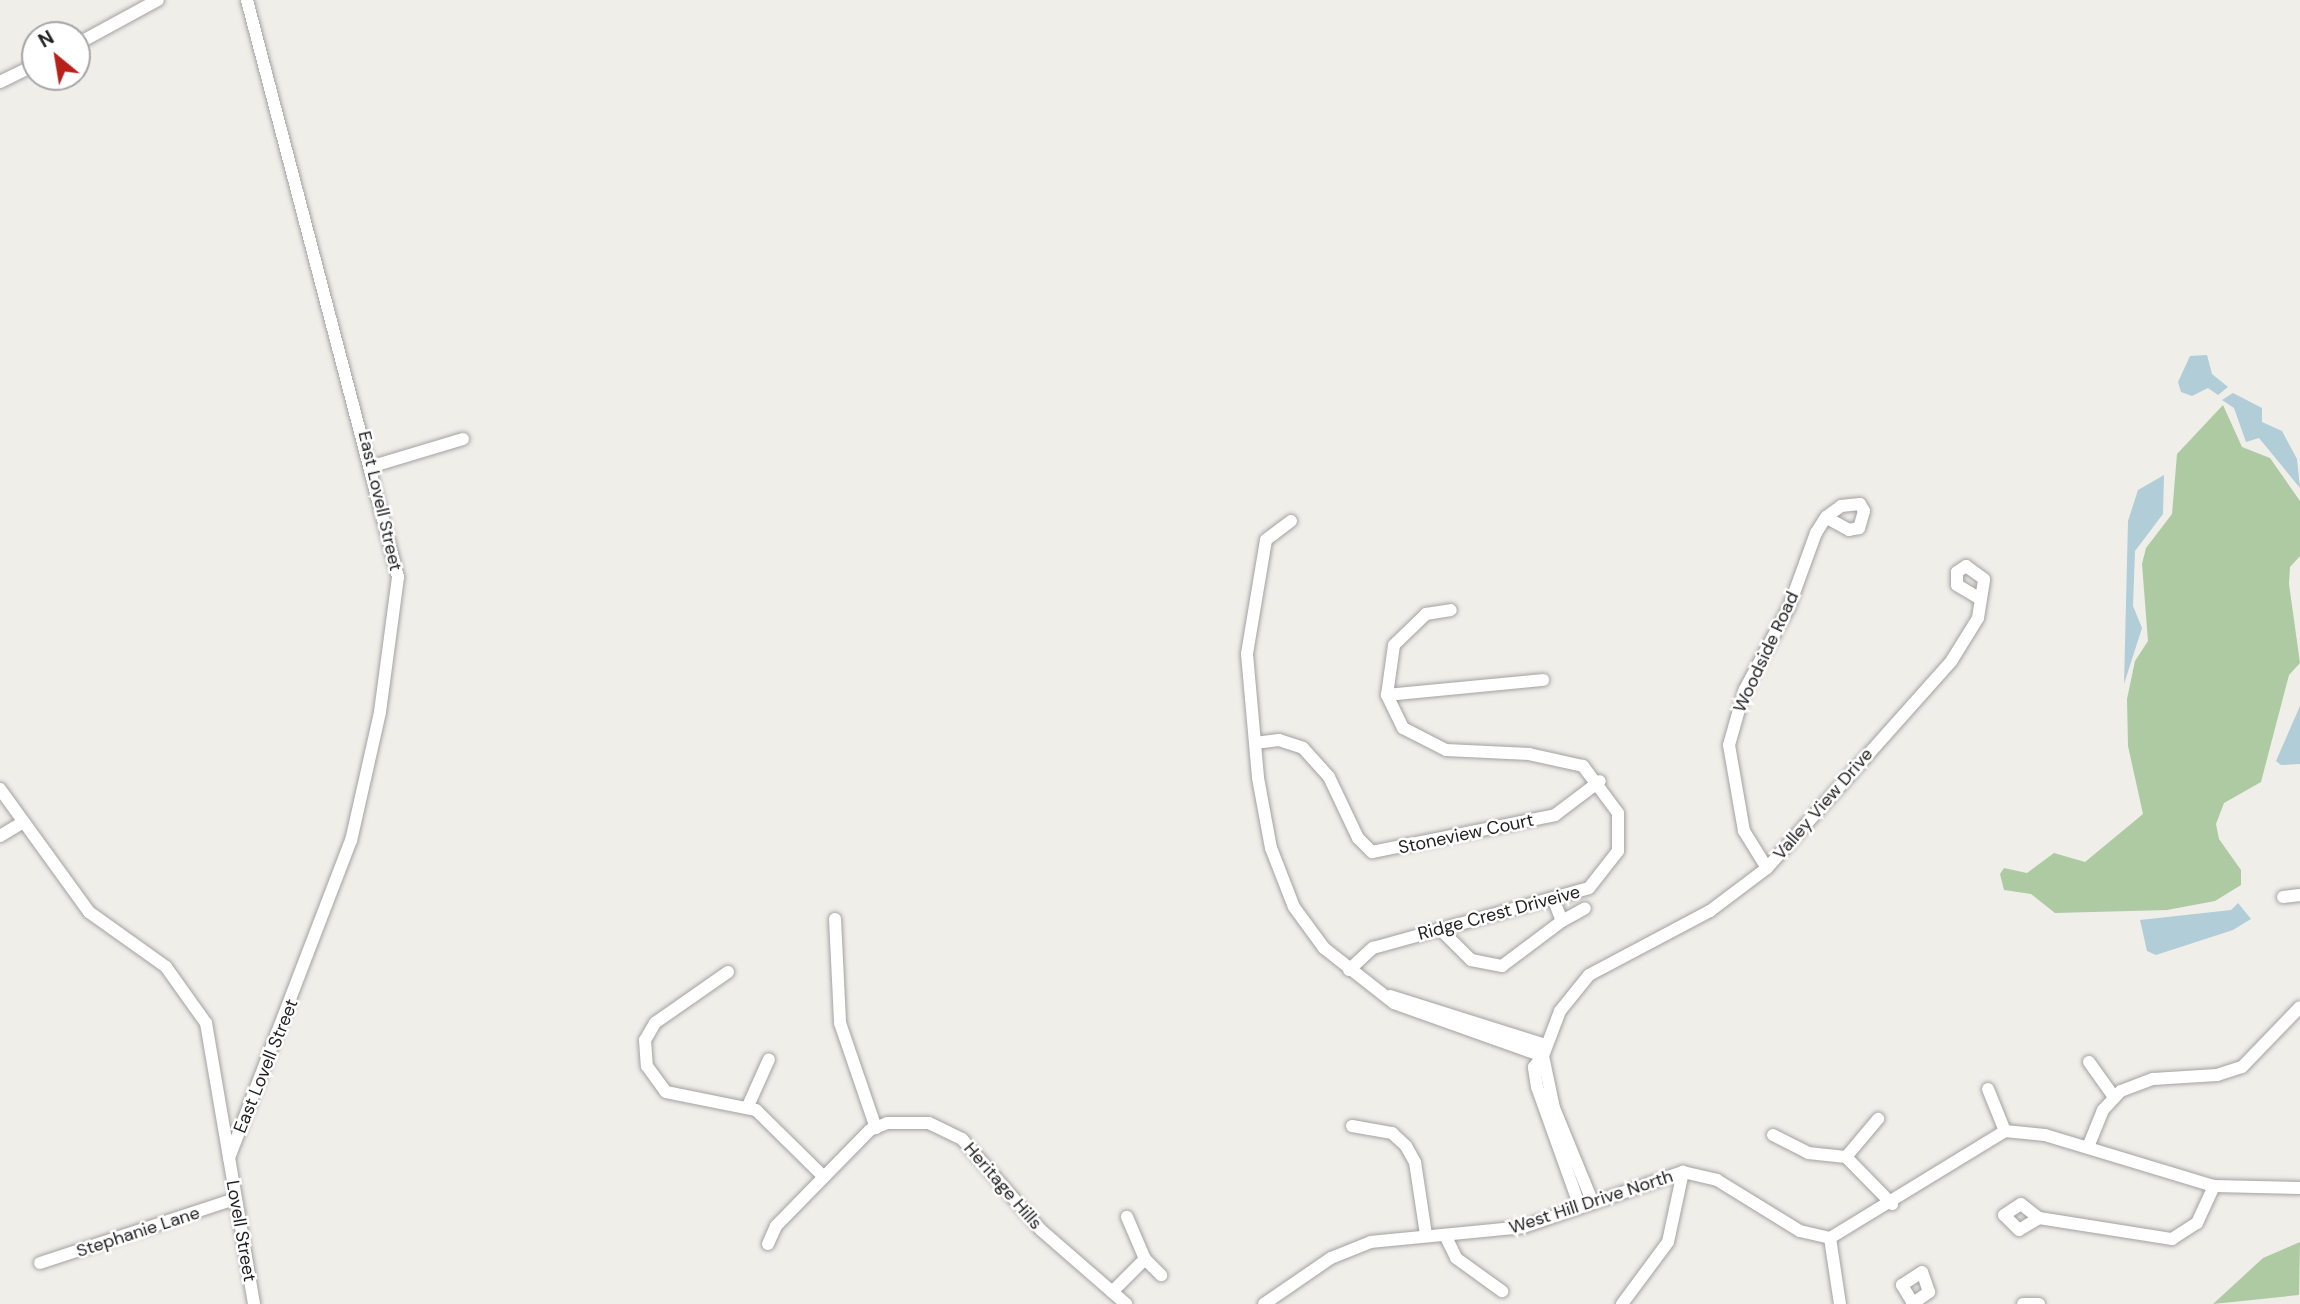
<!DOCTYPE html>
<html>
<head>
<meta charset="utf-8">
<style>
	body { margin:0 }
	#map { position:relative; width:2300px; height:1304px; overflow:hidden; background:#f0eee9; font-family:"DM Sans",sans-serif }
	div>[style] { position:absolute }
	.forest>* { inset:0; background:#adcaa3 }
	.water>* { inset:0; background:#b0cdd8 }
	.roads { filter:drop-shadow(0 0 2px #a2a2a2) drop-shadow(0 0 2px #a2a2a2) }
	.minor>* { height:12px; margin:-6px; padding:0 6px; transform-origin:6px; border-radius:6px; background:#fff }
	span { translate:-50% -50%; white-space:nowrap; text-align:center; line-height:1.15; -webkit-text-stroke:5px #fff; paint-order:stroke }
	.street-label { font-size:18px; color:#212121 }
	.north { position:absolute; left:21px; top:21px; width:70px; height:70px; box-sizing:border-box; background:#fff; border:2px solid #a6a6a6; border-radius:50%; rotate:330deg; font-size:19px; font-weight:700; line-height:28px; text-align:center; color:#212121 }
	.north::after { content:''; display:block; margin:auto; width:24px; height:32px; background:#b8201a; clip-path:polygon(50% 0,100% 100%,50% 72%,0 100%) }
</style>
</head>
<body>
<div id="map">
	<div class="forest">
		<div style="clip-path:polygon(2223px 405px,2242px 447px,2270px 458px,2300px 501px,2300px 556px,2290px 567px,2289px 584px,2300px 663px,2289px 675px,2261px 782px,2224px 803px,2216px 824px,2219px 839px,2241px 870px,2241px 885px,2215px 901px,2167px 910px,2055px 913px,2031px 894px,2004px 890px,2000px 874px,2004px 868px,2027px 873px,2054px 853px,2085px 862px,2143px 814px,2128px 746px,2127px 699px,2135px 661px,2148px 641px,2142px 564px,2146px 548px,2172px 514px,2177px 454px)"></div>
		<div style="clip-path:polygon(2300px 1242px,2299px 1295px,2213px 1304px,2263px 1258px)"></div>
	</div>
	<div class="water">
		<div style="clip-path:polygon(2207px 355px,2212px 374px,2228px 387px,2218px 395px,2208px 388px,2192px 396px,2181px 392px,2178px 382px,2190px 356px)"></div>
		<div style="clip-path:polygon(2233px 393px,2262px 408px,2262px 422px,2282px 431px,2297px 459px,2300px 488px,2259px 438px,2246px 442px,2234px 408px,2222px 400px)"></div>
		<div style="clip-path:polygon(2164px 475px,2163px 514px,2135px 551px,2133px 606px,2142px 628px,2124px 684px,2128px 521px,2138px 490px)"></div>
		<div style="clip-path:polygon(2300px 706px,2300px 764px,2281px 765px,2276px 761px)"></div>
		<div style="clip-path:polygon(2238px 903px,2251px 919px,2233px 930px,2156px 955px,2147px 951px,2140px 920px,2231px 910px)"></div>
	</div>
	<div class="roads">
		<div class="minor">
			<div style="left:77px;top:44px;width:92px;rotate:-28.5deg"></div>
			<div style="left:0;top:82px;width:39px;rotate:-26deg"></div>
			<div style="left:373px;top:466px;width:94px;rotate:-16.7deg"></div>
			<div style="left:1291px;top:521px;width:31px;rotate:143deg"></div>
			<div style="left:1266px;top:540px;width:116px;rotate:99.5deg"></div>
			<div style="left:1247px;top:654px;width:124px;rotate:84.9deg"></div>
			<div style="left:1258px;top:778px;width:71px;rotate:79.5deg"></div>
			<div style="left:1271px;top:848px;width:63px;rotate:68.7deg"></div>
			<div style="left:1294px;top:907px;width:51px;rotate:53.8deg"></div>
			<div style="left:1324px;top:948px;width:89px;rotate:38.2deg"></div>
			<div style="left:1394px;top:1003px;width:158px;rotate:19.6deg"></div>
			<div style="left:1543px;top:1056px;width:48px;rotate:-69.3deg"></div>
			<div style="left:1560px;top:1011px;width:46px;rotate:-51.1deg"></div>
			<div style="left:1589px;top:975px;width:137px;rotate:-27.9deg"></div>
			<div style="left:1710px;top:911px;width:71px;rotate:-37deg"></div>
			<div style="left:1767px;top:868px;width:278px;rotate:-48.3deg"></div>
			<div style="left:1952px;top:660px;width:49px;rotate:-58.2deg"></div>
			<div style="left:1978px;top:618px;width:39px;rotate:-81deg"></div>
			<div style="left:1984px;top:579px;width:22px;rotate:-144deg"></div>
			<div style="left:1966px;top:566px;width:11px;rotate:146deg"></div>
			<div style="left:1957px;top:572px;width:13px;rotate:90deg"></div>
			<div style="left:1957px;top:585px;width:27px;rotate:31deg"></div>
			<div style="left:1387px;top:695px;width:157px;rotate:-5.5deg"></div>
			<div style="left:1255px;top:743px;width:24px;rotate:-7deg"></div>
			<div style="left:1279px;top:740px;width:25px;rotate:18deg"></div>
			<div style="left:1303px;top:748px;width:39px;rotate:48deg"></div>
			<div style="left:1329px;top:777px;width:68px;rotate:64.6deg"></div>
			<div style="left:1358px;top:838px;width:20px;rotate:45deg"></div>
			<div style="left:1372px;top:852px;width:187px;rotate:-11.4deg"></div>
			<div style="left:1555px;top:815px;width:56px;rotate:-37.1deg"></div>
			<div style="left:0;top:789px;width:152px;rotate:54.1deg"></div>
			<div style="left:89px;top:912px;width:95px;rotate:35.5deg"></div>
			<div style="left:166px;top:967px;width:69px;rotate:54.5deg"></div>
			<div style="left:206px;top:1023px;width:285px;rotate:80.3deg"></div>
			<div style="left:0;top:836px;width:27px;rotate:-31deg"></div>
			<div style="left:1767px;top:868px;width:44px;rotate:-121.9deg"></div>
			<div style="left:1744px;top:831px;width:87px;rotate:-99.9deg"></div>
			<div style="left:1729px;top:745px;width:58px;rotate:-74.1deg"></div>
			<div style="left:1745px;top:689px;width:93px;rotate:-61.8deg"></div>
			<div style="left:1789px;top:607px;width:79px;rotate:-70deg"></div>
			<div style="left:1816px;top:533px;width:19px;rotate:-58deg"></div>
			<div style="left:1826px;top:517px;width:19px;rotate:-36deg"></div>
			<div style="left:1841px;top:506px;width:19px;rotate:-6deg"></div>
			<div style="left:1860px;top:504px;width:8px;rotate:60deg"></div>
			<div style="left:1864px;top:511px;width:18px;rotate:106deg"></div>
			<div style="left:1859px;top:528px;width:10px;rotate:169deg"></div>
			<div style="left:1849px;top:530px;width:26px;rotate:-151deg"></div>
			<div style="left:2283px;top:897px;width:17px;rotate:-7deg"></div>
			<div style="left:835px;top:919px;width:104px;rotate:87.2deg"></div>
			<div style="left:840px;top:1023px;width:111px;rotate:71.1deg"></div>
			<div style="left:1562px;top:921px;width:26px;rotate:-29deg"></div>
			<div style="left:1440px;top:929px;width:44px;rotate:45deg"></div>
			<div style="left:1471px;top:960px;width:32px;rotate:11deg"></div>
			<div style="left:1502px;top:966px;width:75px;rotate:-36.9deg"></div>
			<div style="left:1562px;top:921px;width:22px;rotate:-112deg"></div>
			<div style="left:1349px;top:970px;width:33px;rotate:-43deg"></div>
			<div style="left:1373px;top:948px;width:224px;rotate:-15.5deg"></div>
			<div style="left:1589px;top:888px;width:47px;rotate:-51.9deg"></div>
			<div style="left:1618px;top:851px;width:38px;rotate:-90deg"></div>
			<div style="left:1618px;top:813px;width:59px;rotate:-126.7deg"></div>
			<div style="left:1583px;top:766px;width:55px;rotate:-167.5deg"></div>
			<div style="left:1529px;top:754px;width:83px;rotate:-177.2deg"></div>
			<div style="left:1446px;top:750px;width:48px;rotate:-152.9deg"></div>
			<div style="left:1403px;top:728px;width:37px;rotate:-116deg"></div>
			<div style="left:1387px;top:695px;width:50px;rotate:-82deg"></div>
			<div style="left:1394px;top:645px;width:45px;rotate:-44.1deg"></div>
			<div style="left:1426px;top:614px;width:25px;rotate:-9deg"></div>
			<div style="left:728px;top:972px;width:89px;rotate:145.1deg"></div>
			<div style="left:655px;top:1023px;width:20px;rotate:120deg"></div>
			<div style="left:645px;top:1040px;width:26px;rotate:86deg"></div>
			<div style="left:647px;top:1066px;width:32px;rotate:54deg"></div>
			<div style="left:666px;top:1092px;width:92px;rotate:11.3deg"></div>
			<div style="left:756px;top:1110px;width:94px;rotate:44.6deg"></div>
			<div style="left:1390px;top:996px;width:163px;rotate:17.5deg"></div>
			<div style="left:2089px;top:1062px;width:43px;rotate:54.5deg"></div>
			<div style="left:1988px;top:1089px;width:45px;rotate:68deg"></div>
			<div style="left:748px;top:1106px;width:51px;rotate:-65.9deg"></div>
			<div style="left:1352px;top:1126px;width:41px;rotate:9.9deg"></div>
			<div style="left:1392px;top:1133px;width:19px;rotate:43deg"></div>
			<div style="left:1406px;top:1146px;width:18px;rotate:61deg"></div>
			<div style="left:1415px;top:1162px;width:74px;rotate:81.4deg"></div>
			<div style="left:1773px;top:1135px;width:39px;rotate:27deg"></div>
			<div style="left:1808px;top:1153px;width:38px;rotate:6deg"></div>
			<div style="left:1846px;top:1157px;width:66px;rotate:45.6deg"></div>
			<div style="left:2088px;top:1147px;width:40px;rotate:-68deg"></div>
			<div style="left:2103px;top:1110px;width:26px;rotate:-47deg"></div>
			<div style="left:2121px;top:1091px;width:34px;rotate:-21deg"></div>
			<div style="left:2153px;top:1079px;width:64px;rotate:-3.6deg"></div>
			<div style="left:2217px;top:1075px;width:26px;rotate:-18deg"></div>
			<div style="left:2242px;top:1067px;width:83px;rotate:-46deg"></div>
			<div style="left:1846px;top:1157px;width:50px;rotate:-49.9deg"></div>
			<div style="left:229px;top:1158px;width:340px;rotate:-69deg"></div>
			<div style="left:351px;top:841px;width:132px;rotate:-77.3deg"></div>
			<div style="left:380px;top:712px;width:136px;rotate:-82.4deg"></div>
			<div style="left:398px;top:577px;width:596px;rotate:-104.67deg"></div>
			<div style="left:1580px;top:1207px;width:127px;rotate:-109.7deg"></div>
			<div style="left:1537px;top:1087px;width:20px;rotate:-99deg"></div>
			<div style="left:1534px;top:1067px;width:14px;rotate:-51deg"></div>
			<div style="left:1543px;top:1056px;width:53px;rotate:78.1deg"></div>
			<div style="left:1554px;top:1108px;width:103px;rotate:67.7deg"></div>
			<div style="left:2039px;top:1218px;width:23px;rotate:149deg"></div>
			<div style="left:2019px;top:1230px;width:21px;rotate:-135deg"></div>
			<div style="left:2004px;top:1215px;width:20px;rotate:-33deg"></div>
			<div style="left:2021px;top:1204px;width:23px;rotate:38deg"></div>
			<div style="left:2039px;top:1218px;width:135px;rotate:9deg"></div>
			<div style="left:2172px;top:1239px;width:30px;rotate:-33deg"></div>
			<div style="left:2197px;top:1223px;width:41px;rotate:-65.3deg"></div>
			<div style="left:1445px;top:1235px;width:25px;rotate:64deg"></div>
			<div style="left:1456px;top:1258px;width:57px;rotate:35.7deg"></div>
			<div style="left:1830px;top:1238px;width:67px;rotate:81.4deg"></div>
			<div style="left:768px;top:1244px;width:20px;rotate:-66deg"></div>
			<div style="left:776px;top:1226px;width:134px;rotate:-45.6deg"></div>
			<div style="left:870px;top:1130px;width:18px;rotate:-22deg"></div>
			<div style="left:887px;top:1123px;width:42px"></div>
			<div style="left:929px;top:1123px;width:37px;rotate:26deg"></div>
			<div style="left:962px;top:1139px;width:121px;rotate:49deg"></div>
			<div style="left:1041px;top:1230px;width:113px;rotate:41deg"></div>
			<div style="left:1145px;top:1259px;width:23px;rotate:45deg"></div>
			<div style="left:40px;top:1263px;width:205px;rotate:-18.2deg"></div>
			<div style="left:1112px;top:1292px;width:47px;rotate:-45deg"></div>
			<div style="left:1145px;top:1259px;width:46px;rotate:-113.2deg"></div>
			<div style="left:1264px;top:1304px;width:81px;rotate:-34.5deg"></div>
			<div style="left:1331px;top:1258px;width:43px;rotate:-21.8deg"></div>
			<div style="left:1371px;top:1242px;width:153px;rotate:-5.6deg"></div>
			<div style="left:1523px;top:1227px;width:169px;rotate:-19deg"></div>
			<div style="left:1683px;top:1172px;width:35px;rotate:13deg"></div>
			<div style="left:1717px;top:1180px;width:97px;rotate:31.6deg"></div>
			<div style="left:1800px;top:1231px;width:31px;rotate:13deg"></div>
			<div style="left:1830px;top:1238px;width:205px;rotate:-31.4deg"></div>
			<div style="left:2005px;top:1131px;width:40px;rotate:5.7deg"></div>
			<div style="left:2045px;top:1135px;width:177px;rotate:16.8deg"></div>
			<div style="left:2214px;top:1186px;width:86px;rotate:1.3deg"></div>
			<div style="left:1622px;top:1304px;width:77px;rotate:-53.4deg"></div>
			<div style="left:1668px;top:1242px;width:72px;rotate:-77.9deg"></div>
			<div style="left:1912px;top:1304px;width:21px;rotate:-35deg"></div>
			<div style="left:1929px;top:1292px;width:21px;rotate:-109deg"></div>
			<div style="left:1922px;top:1272px;width:24px;rotate:147deg"></div>
			<div style="left:1902px;top:1285px;width:21px;rotate:59deg"></div>
			<div style="left:2023px;top:1304px;width:16px"></div>
		</div>
	</div>
	<div class="street-label">
		<span style="left:380px;top:501px;rotate:77deg">East Lovell Street</span>
		<span style="left:1766px;top:652px;rotate:-65deg">Woodside Road</span>
		<span style="left:1823px;top:804px;rotate:-49deg">Valley View Drive</span>
		<span style="left:1466px;top:834px;rotate:-12deg">Stoneview Court</span>
		<span style="left:1499px;top:913px;rotate:-15deg">Ridge Crest Driveive</span>
		<span style="left:266px;top:1066px;rotate:-68deg">East Lovell Street</span>
		<span style="left:1003px;top:1186px;rotate:49deg">Heritage Hills</span>
		<span style="left:1591px;top:1202px;rotate:-18deg">West Hill Drive North</span>
		<span style="left:241px;top:1231px;rotate:80deg">Lovell Street</span>
		<span style="left:138px;top:1232px;rotate:-18deg">Stephanie Lane</span>
	</div>
	<div class="north">N</div>
</div>
</body>
</html>
